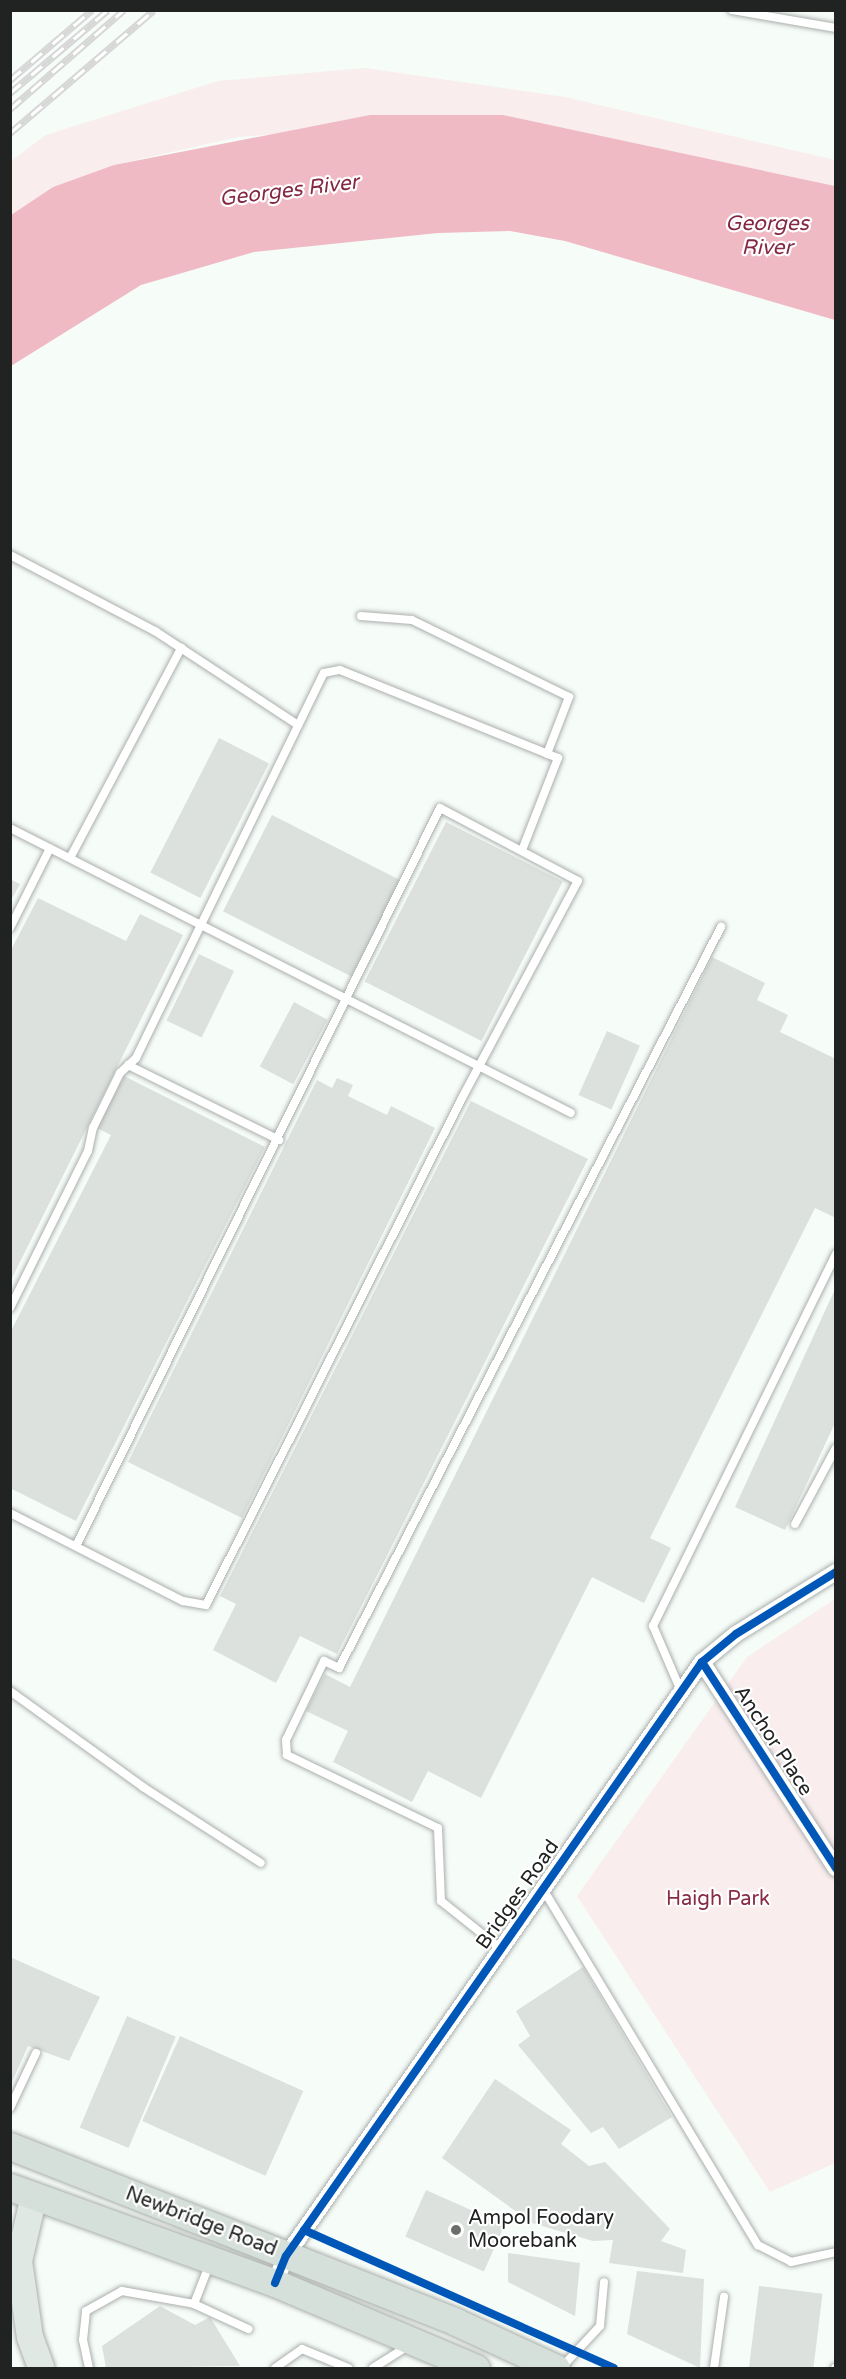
<!DOCTYPE html>
<html>
<head>
<meta charset="utf-8">
<style>
	body { margin:0 }
	#map { position:relative; width:846px; height:2379px; overflow:hidden; background:#f6fcf8; font-family:"Varela Round",sans-serif }
	div>[style] { position:absolute }
	.green>* { inset:0; background:#f9edee }
	.water>* { inset:0; background:#f0bac5 }
	.building>* { inset:0; background:#dce1dd; transform-origin:0 0 }
	.roads { filter:drop-shadow(0 0 2px #abafac) drop-shadow(0 0 2px #abafac) }
	.service>* { height:8px; margin:-4px; padding:0 4px; transform-origin:4px; border-radius:4px; background:#fefffe }
	.minor>* { height:16px; margin:-8px; padding:0 8px; transform-origin:8px; border-radius:8px; background:#fefffe }
	.primary>* { height:26px; margin:-13px; padding:0 13px; transform-origin:13px; border-radius:13px; background:#dfe8e3 }
	.trunk>* { height:27px; margin:-13.5px; padding:0 13.5px; transform-origin:13.5px; border-radius:13.5px; background:#d6e0da }
	.rail>* { height:7px; margin-top:-3.5px; transform-origin:0; background:repeating-linear-gradient(90deg,#fff 0 14px,#d6d7d6 0 28px); box-sizing:border-box; border-block:2px solid #d6d7d6 }
	.cycleway>* { height:8px; margin:-4px; padding:0 4px; transform-origin:4px; border-radius:4px; background:#0057b8 }
	.dots>* { width:16px; height:16px; translate:-50% -50%; box-sizing:border-box; border:3px solid #fff; border-radius:50% }
	span { translate:-50% -50%; white-space:nowrap; text-align:center; line-height:1.15; -webkit-text-stroke:4.5px #fff; paint-order:stroke }
	.street-label { font-size:20px; color:#202321 }
	.park-label { font-size:20px; color:#872b47 }
	.poi-label { font-size:20px; color:#202321 }
	.left { translate:0 -50%; text-align:left }
	.water-label { font-size:21px; color:#832844; font-style:italic }
	.frame { position:absolute; inset:0; border:12px solid #202321; pointer-events:none }
</style>
</head>
<body>
<div id="map">
	<div class="green">
		<div style="clip-path:polygon(365px 68px,565px 97px,835px 160px,835px 186px,503px 115px,238px 137px,114px 165px,53px 187px,11px 215px,11px 161px,46px 135px,218px 81px)"></div>
		<div style="clip-path:polygon(835px 1599px,835px 2163px,770px 2192px,577px 1896px,747px 1657px)"></div>
	</div>
	<div class="water">
		<div style="clip-path:polygon(370px 115px,503px 115px,835px 186px,835px 320px,565px 241px,510px 231px,438px 233px,254px 252px,141px 285px,11px 366px,11px 215px,53px 187px,114px 165px)"></div>
	</div>
	<div class="building">
		<div style="left:219px;top:738px;width:56px;height:151px;rotate:27deg"></div>
		<div style="left:272px;top:815px;width:144px;height:108px;rotate:27deg"></div>
		<div style="left:446px;top:822px;width:131px;height:179px;rotate:27deg"></div>
		<div style="clip-path:polygon(10px 879px,20px 884px,10px 902px)"></div>
		<div style="clip-path:polygon(38px 898px,126px 941px,140px 914px,183px 935px,10px 1282px,10px 952px)"></div>
		<div style="left:199px;top:954px;width:39px;height:74px;rotate:26deg"></div>
		<div style="clip-path:polygon(712px 957px,765px 983px,757px 1000px,788px 1015px,780px 1032px,836px 1059px,836px 1218px,815px 1208px,650px 1538px,671px 1548px,644px 1603px,592px 1577px,481px 1798px,428px 1771px,412px 1802px,333px 1762px,348px 1731px,306px 1711px,325px 1674px,350px 1687px)"></div>
		<div style="left:294px;top:1002px;width:38px;height:73px;rotate:28deg"></div>
		<div style="left:607px;top:1031px;width:36px;height:70px;rotate:24deg"></div>
		<div style="clip-path:polygon(124px 1076px,265px 1147px,76px 1521px,10px 1488px,10px 1333px,111px 1135px,97px 1128px)"></div>
		<div style="clip-path:polygon(337px 1078px,353px 1085px,348px 1096px,387px 1115px,391px 1106px,435px 1128px,242px 1518px,128px 1462px,317px 1080px,332px 1088px)"></div>
		<div style="clip-path:polygon(471px 1101px,588px 1159px,337px 1654px,300px 1636px,276px 1683px,213px 1650px,236px 1604px,220px 1596px)"></div>
		<div style="clip-path:polygon(836px 1287px,836px 1421px,785px 1530px,735px 1507px)"></div>
		<div style="clip-path:polygon(10px 1957px,100px 1997px,69px 2061px,28px 2046px,10px 2086px)"></div>
		<div style="clip-path:polygon(583px 1967px,672px 2117px,619px 2149px,603px 2127px,591px 2133px,518px 2045px,530px 2036px,516px 2011px)"></div>
		<div style="left:127px;top:2016px;width:53px;height:121px;rotate:23deg"></div>
		<div style="left:180px;top:2036px;width:135px;height:93px;rotate:24deg"></div>
		<div style="clip-path:polygon(495px 2079px,571px 2130px,561px 2144px,589px 2166px,605px 2162px,647px 2205px,670px 2229px,661px 2241px,686px 2250px,683px 2273px,609px 2263px,613px 2240px,593px 2241px,532px 2223px,442px 2158px)"></div>
		<div style="left:426px;top:2190px;width:86px;height:51px;rotate:24deg"></div>
		<div style="clip-path:polygon(508px 2253px,580px 2263px,575px 2316px,508px 2282px)"></div>
		<div style="clip-path:polygon(637px 2271px,704px 2279px,700px 2368px,627px 2334px)"></div>
		<div style="left:759px;top:2286px;width:64px;height:83px;rotate:7deg"></div>
		<div style="clip-path:polygon(160px 2306px,195px 2325px,210px 2317px,240px 2366px,106px 2368px,102px 2346px)"></div>
	</div>
	<div class="roads">
		<div class="service">
			<div style="left:732px;top:10px;width:106px;rotate:9.8deg"></div>
			<div style="left:10px;top:555px;width:164px;rotate:27.7deg"></div>
			<div style="left:155px;top:631px;width:171px;rotate:33.3deg"></div>
			<div style="left:361px;top:616px;width:51px;rotate:4.5deg"></div>
			<div style="left:412px;top:620px;width:175px;rotate:26.1deg"></div>
			<div style="left:569px;top:697px;width:61px;rotate:111.1deg"></div>
			<div style="left:10px;top:828px;width:629px;rotate:26.93deg"></div>
			<div style="left:70px;top:858px;width:238px;rotate:-62.1deg"></div>
			<div style="left:10px;top:928px;width:89px;rotate:-63.4deg"></div>
			<div style="left:128px;top:1065px;width:169px;rotate:26.4deg"></div>
			<div style="left:10px;top:1308px;width:175px;rotate:-63.6deg"></div>
			<div style="left:88px;top:1151px;width:24px;rotate:-78deg"></div>
			<div style="left:93px;top:1128px;width:61px;rotate:-63.9deg"></div>
			<div style="left:120px;top:1073px;width:22px;rotate:-43deg"></div>
			<div style="left:136px;top:1058px;width:428px;rotate:-64deg"></div>
			<div style="left:324px;top:673px;width:16px;rotate:-11deg"></div>
			<div style="left:340px;top:670px;width:235px;rotate:22deg"></div>
			<div style="left:558px;top:758px;width:97px;rotate:111.3deg"></div>
			<div style="left:10px;top:1513px;width:194px;rotate:27deg"></div>
			<div style="left:183px;top:1601px;width:23px;rotate:10deg"></div>
			<div style="left:206px;top:1605px;width:568px;rotate:-63.21deg"></div>
			<div style="left:462px;top:1098px;width:246px;rotate:-61.9deg"></div>
			<div style="left:578px;top:881px;width:156px;rotate:-152.1deg"></div>
			<div style="left:440px;top:808px;width:823px;rotate:116.25deg"></div>
			<div style="left:795px;top:1524px;width:86px;rotate:-61.7deg"></div>
			<div style="left:10px;top:1691px;width:164px;rotate:35.8deg"></div>
			<div style="left:143px;top:1787px;width:140px;rotate:32.8deg"></div>
			<div style="left:681px;top:1691px;width:71px;rotate:-113.3deg"></div>
			<div style="left:653px;top:1626px;width:415px;rotate:-63.8deg"></div>
			<div style="left:543px;top:1889px;width:416px;rotate:58.9deg"></div>
			<div style="left:758px;top:2245px;width:37px;rotate:27deg"></div>
			<div style="left:791px;top:2262px;width:46px;rotate:-12.5deg"></div>
			<div style="left:501px;top:1949px;width:77px;rotate:-141.3deg"></div>
			<div style="left:441px;top:1901px;width:73px;rotate:-92.4deg"></div>
			<div style="left:438px;top:1828px;width:168px;rotate:-154.2deg"></div>
			<div style="left:287px;top:1755px;width:15px;rotate:-94deg"></div>
			<div style="left:286px;top:1740px;width:88px;rotate:-64.3deg"></div>
			<div style="left:324px;top:1661px;width:17px;rotate:25deg"></div>
			<div style="left:339px;top:1668px;width:834px;rotate:-62.73deg"></div>
			<div style="left:10px;top:2108px;width:61px;rotate:-64.7deg"></div>
			<div style="left:194px;top:2304px;width:44px;rotate:-68.7deg"></div>
			<div style="left:89px;top:2368px;width:29px;rotate:-102deg"></div>
			<div style="left:83px;top:2340px;width:29px;rotate:-84deg"></div>
			<div style="left:86px;top:2311px;width:41px;rotate:-29.1deg"></div>
			<div style="left:122px;top:2291px;width:73px;rotate:10.2deg"></div>
			<div style="left:194px;top:2304px;width:60px;rotate:24.8deg"></div>
			<div style="left:275px;top:2368px;width:33px;rotate:-35deg"></div>
			<div style="left:302px;top:2349px;width:50px;rotate:22.4deg"></div>
			<div style="left:373px;top:2368px;width:41px;rotate:-32.2deg"></div>
			<div style="left:561px;top:2368px;width:57px;rotate:-47.1deg"></div>
			<div style="left:600px;top:2326px;width:44px;rotate:-84.8deg"></div>
			<div style="left:714px;top:2368px;width:72px;rotate:-82deg"></div>
			<div style="left:835px;top:2368px;width:1px"></div>
		</div>
		<div class="minor">
			<div style="left:702px;top:1662px;width:246px;rotate:57deg"></div>
			<div style="left:275px;top:2283px;width:29px;rotate:-68deg"></div>
			<div style="left:286px;top:2256px;width:725px;rotate:-55deg"></div>
			<div style="left:702px;top:1662px;width:44px;rotate:-39.5deg"></div>
			<div style="left:736px;top:1634px;width:118px;rotate:-31.8deg"></div>
		</div>
		<div class="primary">
			<div style="left:34px;top:2196px;width:67px;rotate:103deg"></div>
			<div style="left:19px;top:2261px;width:77px;rotate:81.8deg"></div>
			<div style="left:30px;top:2337px;width:33px;rotate:70deg"></div>
		</div>
		<div class="trunk">
			<div style="left:10px;top:2146px;width:479px;rotate:21.5deg"></div>
			<div style="left:456px;top:2322px;width:110px;rotate:24.7deg"></div>
			<div style="left:10px;top:2187px;width:282px;rotate:19.9deg"></div>
			<div style="left:275px;top:2283px;width:218px;rotate:22.9deg"></div>
		</div>
	</div>
	<div class="rail">
		<div style="left:10px;top:80px;width:108px;rotate:-40.5deg"></div>
		<div style="left:10px;top:93px;width:128px;rotate:-40.3deg"></div>
		<div style="left:10px;top:109px;width:151px;rotate:-41deg"></div>
		<div style="left:10px;top:133px;width:189px;rotate:-40.5deg"></div>
	</div>
	<div class="cycleway">
		<div style="left:702px;top:1662px;width:246px;rotate:57deg"></div>
		<div style="left:304px;top:2230px;width:339px;rotate:24deg"></div>
		<div style="left:275px;top:2283px;width:29px;rotate:-68deg"></div>
		<div style="left:286px;top:2256px;width:725px;rotate:-55deg"></div>
		<div style="left:702px;top:1662px;width:44px;rotate:-39.5deg"></div>
		<div style="left:736px;top:1634px;width:118px;rotate:-31.8deg"></div>
	</div>
	<div class="dots">
		<div style="left:456px;top:2230px;background:#6b6f6c"></div>
	</div>
	<div class="street-label">
		<span style="left:773px;top:1741px;rotate:57deg">Anchor Place</span>
		<span style="left:518px;top:1895px;rotate:-55deg">Bridges Road</span>
		<span style="left:201px;top:2222px;rotate:21deg">Newbridge Road</span>
	</div>
	<div class="park-label">
		<span style="left:718px;top:1899px">Haigh Park</span>
	</div>
	<div class="poi-label">
		<span class="left" style="left:468px;top:2230px">Ampol Foodary<br>Moorebank</span>
	</div>
	<div class="water-label">
		<span style="left:289px;top:191px;rotate:-7deg">Georges River</span>
		<span style="left:767px;top:236px">Georges<br>River</span>
	</div>
	<div class="frame"></div>
</div>
</body>
</html>
